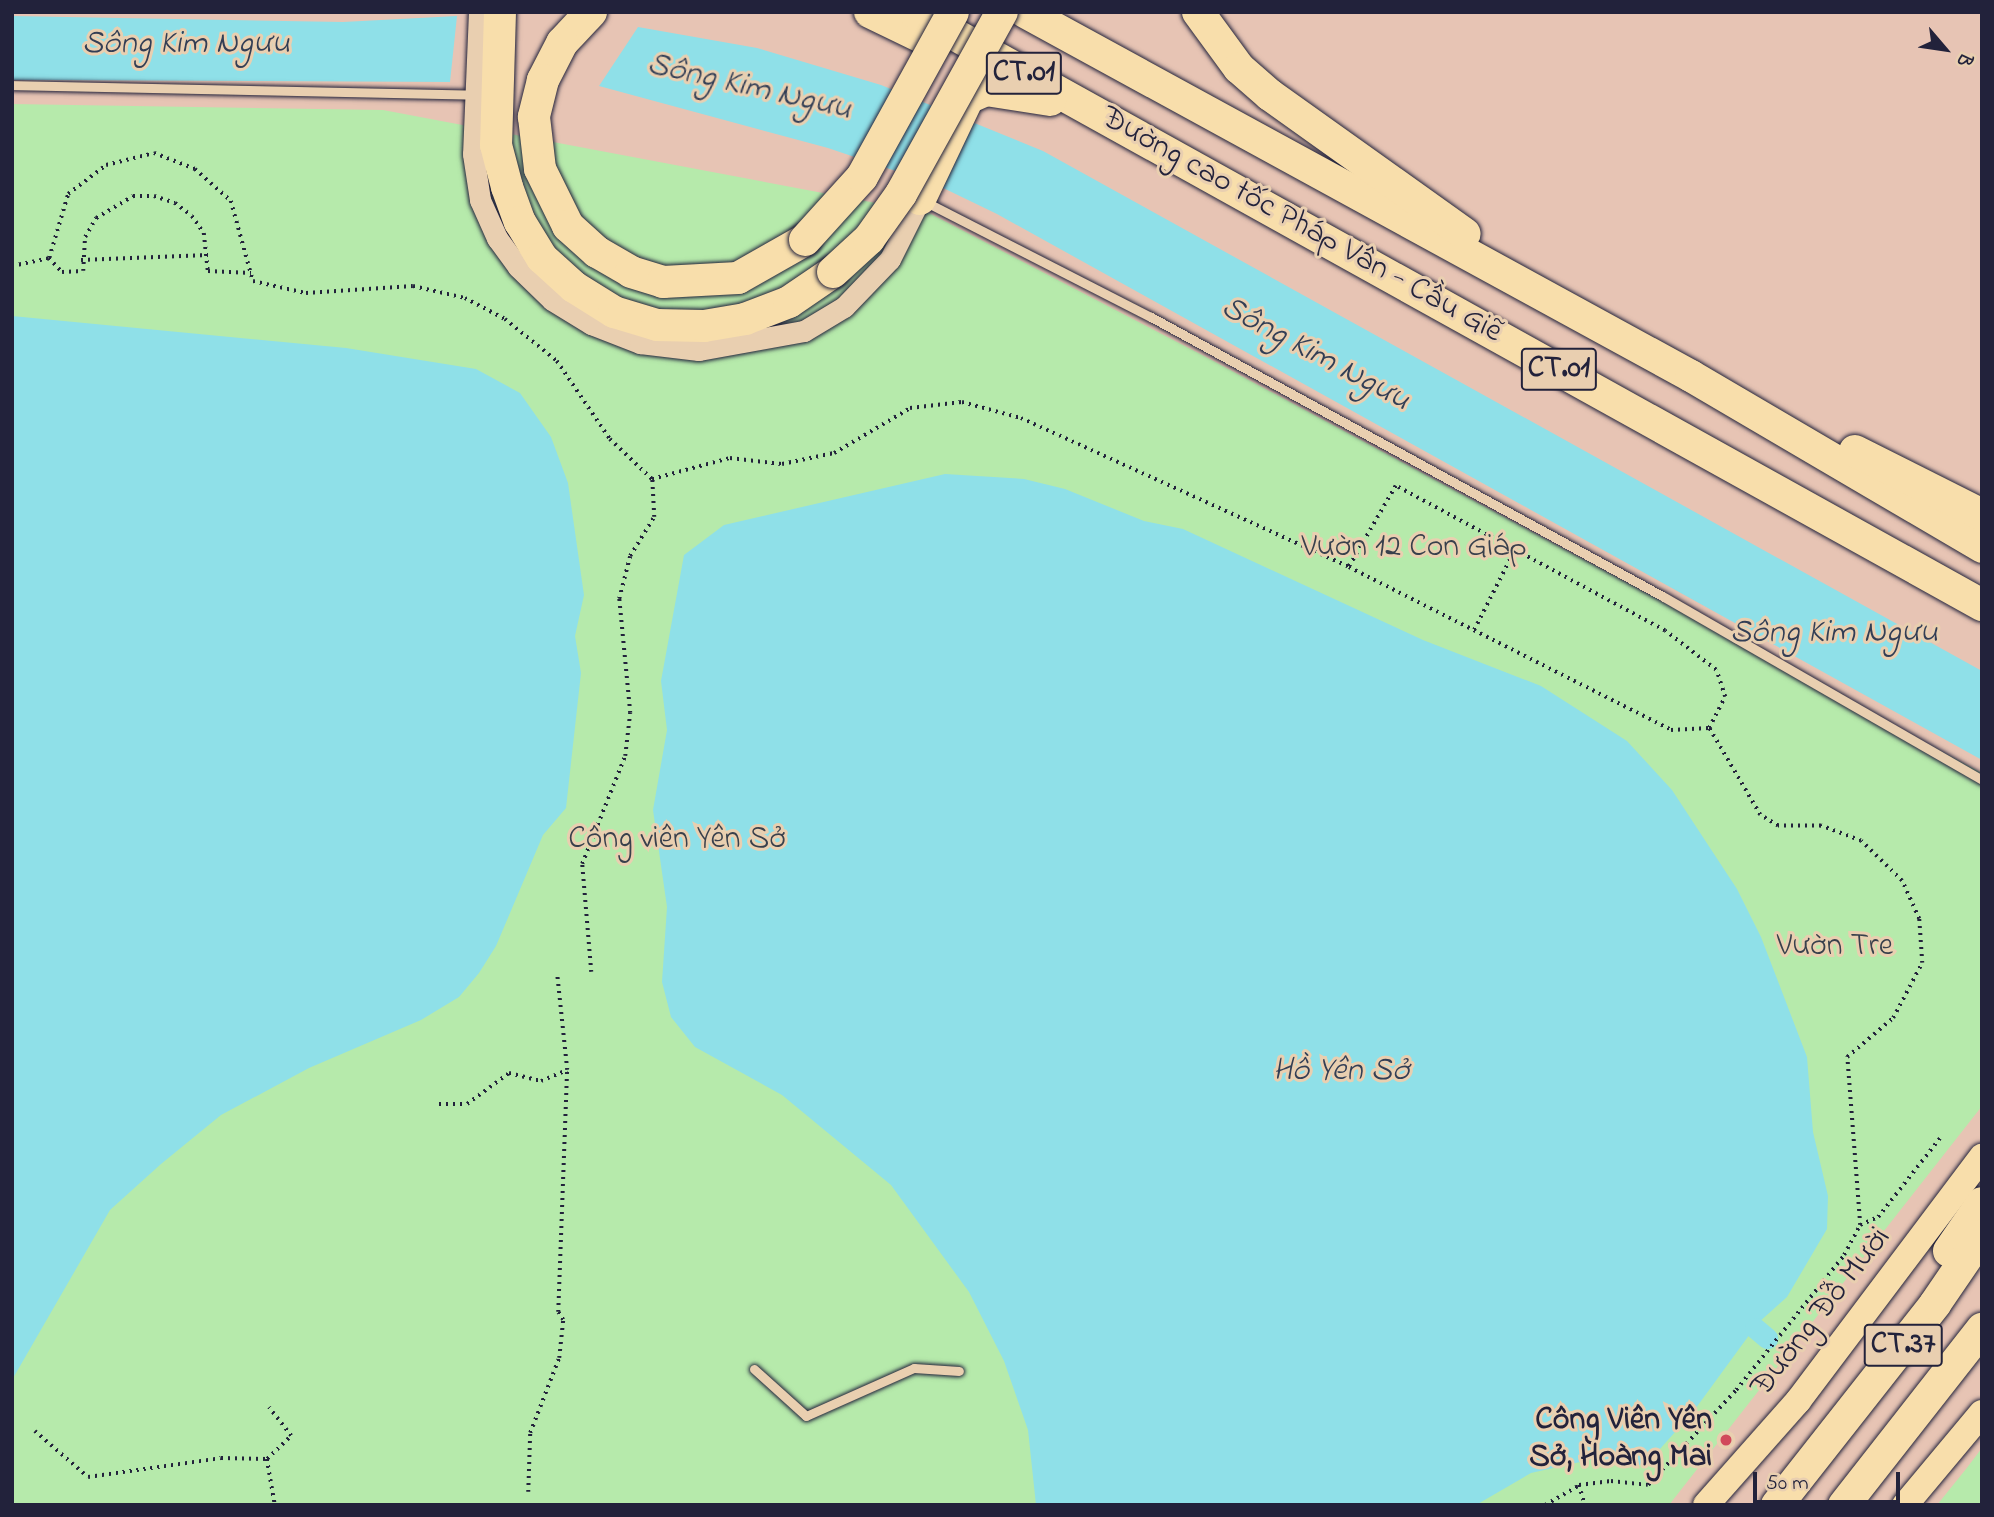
<!DOCTYPE html>
<html>
<head>
<meta charset="utf-8">
<style>
	body { margin:0 }
	#map { position:relative; width:1994px; height:1517px; overflow:hidden; background:#e7c4b4; font-family:"Indie Flower",sans-serif }
	div>[style] { position:absolute }
	.green>* { inset:0; background:#b6eaab }
	.water>* { inset:0; background:#8fe0e8 }
	.canal>* { height:21px; margin:-10.5px; padding:0 10.5px; transform-origin:10.5px; border-radius:10.5px; background:#8fe0e8 }
	.path>* { height:3.5px; margin-top:-1.75px; transform-origin:0; background:repeating-linear-gradient(90deg,#22223b 0 2px,transparent 0 7px) }
	.roads { filter:drop-shadow(0 0 2px #22223b) drop-shadow(0 0 2px #22223b) }
	.service>* { height:9px; margin:-4.5px; padding:0 4.5px; transform-origin:4.5px; border-radius:4.5px; background:#e9cfb0 }
	.tertiary>* { height:21px; margin:-10.5px; padding:0 10.5px; transform-origin:10.5px; border-radius:10.5px; background:#e9cfb0 }
	.primary>* { height:26px; margin:-13px; padding:0 13px; transform-origin:13px; border-radius:13px; background:#f8deab }
	.motorway>* { height:32px; margin:-16px; padding:0 16px; transform-origin:16px; border-radius:16px; background:#f8deab }
	.bridges { filter:drop-shadow(0 0 2px #22223b) drop-shadow(0 0 2px #22223b) }
	.motorway-bridge>* { height:32px; margin:-16px; padding:0 16px; transform-origin:16px; border-radius:16px; background:#f8deab }
	.dots>* { width:19px; height:19px; translate:-50% -50%; box-sizing:border-box; border:4px solid #e9cfb0; border-radius:50% }
	span { translate:-50% -50%; white-space:nowrap; text-align:center; line-height:1.15; -webkit-text-stroke:6px #e9cfb0; paint-order:stroke }
	.shield-label span { padding:2px 5px; background:#e9cfb0; border:2px solid; border-radius:5px; -webkit-text-stroke-width:0 }
	.shield-label { font-size:30px; color:#22223b; font-weight:700 }
	.street-label { font-size:32px; color:#22223b }
	.park-label { font-size:32px; color:#38404c }
	.poi-label { font-size:32px; color:#22223b; font-weight:700 }
	.right { translate:-100% -50%; text-align:right }
	.water-label { font-size:33px; color:#323e55; font-style:italic }
	.frame { position:absolute; inset:0; border:14px solid #22223b; pointer-events:none }
	.north { position:absolute; left:1910px; top:14px; width:70px; height:70px; -webkit-text-stroke:5px #e9cfb0; paint-order:stroke; rotate:119deg; font-size:19px; font-weight:700; line-height:28px; text-align:center; color:#22223b }
	.north::after { content:''; display:block; margin:auto; width:24px; height:32px; background:#22223b; clip-path:polygon(50% 0,100% 100%,50% 72%,0 100%) }
	.scale { position:absolute; left:1753px; top:1472px; width:147px; height:32px; box-sizing:border-box; border:4px solid #22223b; border-top:0; padding-left:9px; font-size:21px; line-height:24px; white-space:nowrap; color:#22223b; -webkit-text-stroke:5px #e9cfb0; paint-order:stroke }
</style>
</head>
<body>
<div id="map">
	<div class="green">
		<div style="clip-path:polygon(12px 104px,383px 110px,929px 213px,1206px 357px,1982px 773px,1982px 1106px,1669px 1505px,12px 1505px)"></div>
		<div style="clip-path:polygon(1982px 1448px,1982px 1505px,1937px 1505px,1966px 1469px)"></div>
	</div>
	<div class="water">
		<div style="clip-path:polygon(12px 16px,343px 22px,457px 16px,450px 82px,12px 80px)"></div>
		<div style="clip-path:polygon(638px 27px,757px 48px,881px 85px,1043px 151px,1982px 671px,1982px 760px,997px 214px,937px 185px,828px 148px,599px 86px)"></div>
		<div style="clip-path:polygon(12px 316px,346px 348px,476px 369px,520px 393px,551px 437px,568px 483px,584px 595px,575px 636px,581px 673px,566px 808px,543px 835px,496px 946px,479px 973px,459px 997px,421px 1020px,309px 1068px,221px 1115px,161px 1164px,110px 1210px,12px 1380px)"></div>
		<div style="clip-path:polygon(945px 474px,1024px 479px,1065px 489px,1144px 521px,1183px 529px,1423px 640px,1541px 686px,1627px 741px,1672px 790px,1737px 889px,1761px 937px,1807px 1057px,1813px 1132px,1828px 1196px,1827px 1229px,1787px 1297px,1758px 1323px,1693px 1412px,1651px 1459px,1640px 1465px,1589px 1460px,1531px 1473px,1476px 1505px,1036px 1505px,1028px 1430px,1004px 1361px,969px 1292px,891px 1185px,782px 1095px,695px 1047px,671px 1017px,662px 982px,667px 907px,653px 810px,667px 730px,661px 681px,684px 555px,724px 525px)"></div>
	</div>
	<div class="canal">
		<div style="left:1755px;top:1328px;width:16px;rotate:40deg"></div>
	</div>
	<div class="path">
		<div style="left:49px;top:258px;width:19px;rotate:47deg"></div>
		<div style="left:62px;top:272px;width:21px;rotate:-3deg"></div>
		<div style="left:83px;top:271px;width:34px;rotate:-87deg"></div>
		<div style="left:85px;top:237px;width:22px;rotate:-60deg"></div>
		<div style="left:96px;top:218px;width:43px;rotate:-30.7deg"></div>
		<div style="left:133px;top:196px;width:21px"></div>
		<div style="left:154px;top:196px;width:22px;rotate:18deg"></div>
		<div style="left:175px;top:203px;width:21px;rotate:37deg"></div>
		<div style="left:192px;top:216px;width:21px;rotate:55deg"></div>
		<div style="left:204px;top:233px;width:38px;rotate:84deg"></div>
		<div style="left:208px;top:271px;width:43px;rotate:2.7deg"></div>
		<div style="left:81px;top:260px;width:127px;rotate:-2.3deg"></div>
		<div style="left:12px;top:266px;width:38px;rotate:-12deg"></div>
		<div style="left:49px;top:258px;width:67px;rotate:-73.5deg"></div>
		<div style="left:68px;top:194px;width:48px;rotate:-37.3deg"></div>
		<div style="left:106px;top:165px;width:49px;rotate:-14deg"></div>
		<div style="left:154px;top:153px;width:44px;rotate:21.3deg"></div>
		<div style="left:195px;top:169px;width:48px;rotate:41.6deg"></div>
		<div style="left:231px;top:201px;width:83px;rotate:74.6deg"></div>
		<div style="left:253px;top:281px;width:54px;rotate:12.8deg"></div>
		<div style="left:306px;top:293px;width:107px;rotate:-3.7deg"></div>
		<div style="left:413px;top:286px;width:53px;rotate:13deg"></div>
		<div style="left:465px;top:298px;width:45px;rotate:27.7deg"></div>
		<div style="left:505px;top:319px;width:67px;rotate:38.9deg"></div>
		<div style="left:557px;top:361px;width:94px;rotate:55.8deg"></div>
		<div style="left:610px;top:439px;width:58px;rotate:43.6deg"></div>
		<div style="left:1474px;top:630px;width:89px;rotate:-63.1deg"></div>
		<div style="left:591px;top:972px;width:108px;rotate:-94.8deg"></div>
		<div style="left:582px;top:864px;width:116px;rotate:-68.3deg"></div>
		<div style="left:625px;top:756px;width:43px;rotate:-83.4deg"></div>
		<div style="left:630px;top:713px;width:115px;rotate:-95.5deg"></div>
		<div style="left:619px;top:599px;width:44px;rotate:-75.7deg"></div>
		<div style="left:630px;top:556px;width:46px;rotate:-58.4deg"></div>
		<div style="left:654px;top:517px;width:38px;rotate:-93deg"></div>
		<div style="left:652px;top:479px;width:81px;rotate:-15.1deg"></div>
		<div style="left:730px;top:458px;width:52px;rotate:6.6deg"></div>
		<div style="left:782px;top:464px;width:53px;rotate:-11.9deg"></div>
		<div style="left:834px;top:453px;width:88px;rotate:-30.6deg"></div>
		<div style="left:910px;top:408px;width:52px;rotate:-6.6deg"></div>
		<div style="left:962px;top:402px;width:61px;rotate:15.2deg"></div>
		<div style="left:1021px;top:418px;width:360px;rotate:24.4deg"></div>
		<div style="left:1349px;top:567px;width:361px;rotate:26.8deg"></div>
		<div style="left:1671px;top:730px;width:38px;rotate:-3deg"></div>
		<div style="left:1709px;top:728px;width:35px;rotate:-63deg"></div>
		<div style="left:1725px;top:697px;width:28px;rotate:-108deg"></div>
		<div style="left:1716px;top:670px;width:64px;rotate:-142.6deg"></div>
		<div style="left:1665px;top:631px;width:306px;rotate:-151.7deg"></div>
		<div style="left:1396px;top:486px;width:94px;rotate:120.1deg"></div>
		<div style="left:439px;top:1104px;width:28px"></div>
		<div style="left:467px;top:1104px;width:52px;rotate:-36.4deg"></div>
		<div style="left:509px;top:1073px;width:33px;rotate:14deg"></div>
		<div style="left:541px;top:1081px;width:28px;rotate:-23deg"></div>
		<div style="left:1860px;top:1225px;width:20px;rotate:-24deg"></div>
		<div style="left:1878px;top:1217px;width:100px;rotate:-51.9deg"></div>
		<div style="left:35px;top:1431px;width:70px;rotate:41deg"></div>
		<div style="left:88px;top:1477px;width:134px;rotate:-8.1deg"></div>
		<div style="left:221px;top:1458px;width:46px;rotate:1.2deg"></div>
		<div style="left:267px;top:1459px;width:47px;rotate:80.1deg"></div>
		<div style="left:267px;top:1459px;width:33px;rotate:-44deg"></div>
		<div style="left:291px;top:1436px;width:36px;rotate:-128deg"></div>
		<div style="left:1579px;top:1485px;width:21px;rotate:73deg"></div>
		<div style="left:528px;top:1492px;width:59px;rotate:-88.1deg"></div>
		<div style="left:530px;top:1433px;width:80px;rotate:-68.9deg"></div>
		<div style="left:559px;top:1358px;width:38px;rotate:-84deg"></div>
		<div style="left:563px;top:1320px;width:9px;rotate:-122deg"></div>
		<div style="left:558px;top:1312px;width:242px;rotate:-87.9deg"></div>
		<div style="left:567px;top:1070px;width:96px;rotate:-96deg"></div>
		<div style="left:1545px;top:1505px;width:39px;rotate:-30deg"></div>
		<div style="left:1579px;top:1485px;width:32px;rotate:-7deg"></div>
		<div style="left:1611px;top:1481px;width:37px;rotate:6deg"></div>
		<div style="left:1648px;top:1485px;width:129px;rotate:-47.2deg"></div>
		<div style="left:1736px;top:1390px;width:173px;rotate:-51.3deg"></div>
		<div style="left:1844px;top:1255px;width:34px;rotate:-62deg"></div>
		<div style="left:1860px;top:1225px;width:169px;rotate:-94.4deg"></div>
		<div style="left:1847px;top:1057px;width:60px;rotate:-40.3deg"></div>
		<div style="left:1893px;top:1018px;width:62px;rotate:-62.2deg"></div>
		<div style="left:1922px;top:963px;width:44px;rotate:-93.9deg"></div>
		<div style="left:1919px;top:919px;width:42px;rotate:-114.1deg"></div>
		<div style="left:1902px;top:881px;width:57px;rotate:-135.7deg"></div>
		<div style="left:1861px;top:841px;width:43px;rotate:-159.4deg"></div>
		<div style="left:1821px;top:826px;width:43px;rotate:180deg"></div>
		<div style="left:1778px;top:826px;width:21px;rotate:-149deg"></div>
		<div style="left:1760px;top:815px;width:101px;rotate:-120.4deg"></div>
	</div>
	<div class="roads">
		<div class="service">
			<div style="left:12px;top:85px;width:461px;rotate:1.2deg"></div>
			<div style="left:924px;top:201px;width:255px;rotate:27.1deg"></div>
			<div style="left:1151px;top:317px;width:584px;rotate:28.63deg"></div>
			<div style="left:1664px;top:597px;width:367px;rotate:29.9deg"></div>
			<div style="left:754px;top:1369px;width:70px;rotate:42.1deg"></div>
			<div style="left:806px;top:1416px;width:118px;rotate:-24deg"></div>
			<div style="left:914px;top:1368px;width:45px;rotate:3.8deg"></div>
		</div>
		<div class="tertiary">
			<div style="left:479px;top:12px;width:142px;rotate:92.4deg"></div>
			<div style="left:473px;top:154px;width:47px;rotate:81.3deg"></div>
			<div style="left:480px;top:200px;width:42px;rotate:65.9deg"></div>
			<div style="left:497px;top:238px;width:36px;rotate:54deg"></div>
			<div style="left:518px;top:267px;width:47px;rotate:44.1deg"></div>
			<div style="left:552px;top:300px;width:46px;rotate:31.6deg"></div>
			<div style="left:591px;top:324px;width:53px;rotate:21.2deg"></div>
			<div style="left:640px;top:343px;width:59px;rotate:6.8deg"></div>
			<div style="left:699px;top:350px;width:107px;rotate:-10.3deg"></div>
			<div style="left:804px;top:331px;width:47px;rotate:-31deg"></div>
			<div style="left:844px;top:307px;width:66px;rotate:-46.2deg"></div>
			<div style="left:890px;top:259px;width:67px;rotate:-63.4deg"></div>
		</div>
		<div class="primary">
			<div style="left:1706px;top:1505px;width:139px;rotate:-48.5deg"></div>
			<div style="left:1798px;top:1401px;width:306px;rotate:-53deg"></div>
			<div style="left:1905px;top:1505px;width:120px;rotate:-50.1deg"></div>
		</div>
		<div class="motorway">
			<div style="left:500px;top:12px;width:133px;rotate:91.7deg"></div>
			<div style="left:496px;top:145px;width:43px;rotate:75.3deg"></div>
			<div style="left:507px;top:187px;width:37px;rotate:70deg"></div>
			<div style="left:520px;top:222px;width:42px;rotate:58.6deg"></div>
			<div style="left:542px;top:258px;width:43px;rotate:42.2deg"></div>
			<div style="left:574px;top:287px;width:47px;rotate:32deg"></div>
			<div style="left:614px;top:312px;width:45px;rotate:16.8deg"></div>
			<div style="left:657px;top:325px;width:47px;rotate:1.2deg"></div>
			<div style="left:704px;top:326px;width:42px;rotate:-9.7deg"></div>
			<div style="left:745px;top:319px;width:47px;rotate:-21.1deg"></div>
			<div style="left:789px;top:302px;width:53px;rotate:-34.3deg"></div>
			<div style="left:591px;top:12px;width:42px;rotate:133.1deg"></div>
			<div style="left:562px;top:43px;width:42px;rotate:117.2deg"></div>
			<div style="left:543px;top:80px;width:38px;rotate:104deg"></div>
			<div style="left:534px;top:117px;width:52px;rotate:83.4deg"></div>
			<div style="left:540px;top:169px;width:64px;rotate:63.8deg"></div>
			<div style="left:568px;top:226px;width:39px;rotate:42deg"></div>
			<div style="left:597px;top:252px;width:39px;rotate:30deg"></div>
			<div style="left:631px;top:272px;width:34px;rotate:17deg"></div>
			<div style="left:663px;top:282px;width:75px;rotate:-3.1deg"></div>
			<div style="left:738px;top:278px;width:77px;rotate:-29.6deg"></div>
			<div style="left:870px;top:12px;width:69px;rotate:25.8deg"></div>
			<div style="left:914px;top:12px;width:1222px;rotate:29.04deg"></div>
			<div style="left:1025px;top:12px;width:759px;rotate:28.66deg"></div>
			<div style="left:1691px;top:376px;width:338px;rotate:30.4deg"></div>
			<div style="left:1198px;top:12px;width:69px;rotate:53.8deg"></div>
			<div style="left:1239px;top:68px;width:41px;rotate:41.1deg"></div>
			<div style="left:1270px;top:95px;width:239px;rotate:35.5deg"></div>
			<div style="left:920px;top:199px;width:112px;rotate:-64.6deg"></div>
			<div style="left:968px;top:98px;width:20px;rotate:-24deg"></div>
			<div style="left:986px;top:90px;width:65px;rotate:8.9deg"></div>
			<div style="left:1855px;top:451px;width:142px;rotate:26.7deg"></div>
			<div style="left:1949px;top:1251px;width:58px;rotate:-55.5deg"></div>
			<div style="left:1777px;top:1505px;width:256px;rotate:-51.8deg"></div>
			<div style="left:1935px;top:1304px;width:83px;rotate:-55.7deg"></div>
			<div style="left:1844px;top:1505px;width:224px;rotate:-51.9deg"></div>
		</div>
	</div>
	<div class="bridges">
		<div class="motorway-bridge">
			<div style="left:805px;top:240px;width:85px;rotate:-47.9deg"></div>
			<div style="left:862px;top:177px;width:188px;rotate:-61.1deg"></div>
			<div style="left:833px;top:272px;width:49px;rotate:-42.5deg"></div>
			<div style="left:869px;top:239px;width:55px;rotate:-54.6deg"></div>
			<div style="left:901px;top:194px;width:208px;rotate:-61deg"></div>
		</div>
	</div>
	<div class="dots">
		<div style="left:1726px;top:1440px;background:#d1495b"></div>
	</div>
	<div class="shield-label">
		<span style="left:1024px;top:73px">CT.01</span>
		<span style="left:1559px;top:369px">CT.01</span>
		<span style="left:1903px;top:1345px">CT.37</span>
	</div>
	<div class="street-label">
		<span style="left:1301px;top:226px;rotate:29deg">Đường cao tốc Pháp Vân - Cầu Giẽ</span>
		<span style="left:1822px;top:1313px;rotate:-52deg">Đường Đỗ Mười</span>
	</div>
	<div class="park-label">
		<span style="left:1414px;top:548px">Vườn 12 Con Giáp</span>
		<span style="left:677px;top:840px">Công viên Yên Sở</span>
		<span style="left:1835px;top:947px">Vườn Tre</span>
	</div>
	<div class="poi-label">
		<span class="right" style="left:1712px;top:1440px">Công Viên Yên<br>Sở, Hoàng Mai</span>
	</div>
	<div class="water-label">
		<span style="left:186px;top:45px">Sông Kim Ngưu</span>
		<span style="left:749px;top:88px;rotate:13deg">Sông Kim Ngưu</span>
		<span style="left:1315px;top:355px;rotate:28deg">Sông Kim Ngưu</span>
		<span style="left:1834px;top:634px">Sông Kim Ngưu</span>
		<span style="left:1341px;top:1072px">Hồ Yên Sở</span>
	</div>
	<div class="frame"></div>
	<div class="north">B</div>
	<div class="scale">50 m</div>
</div>
</body>
</html>
